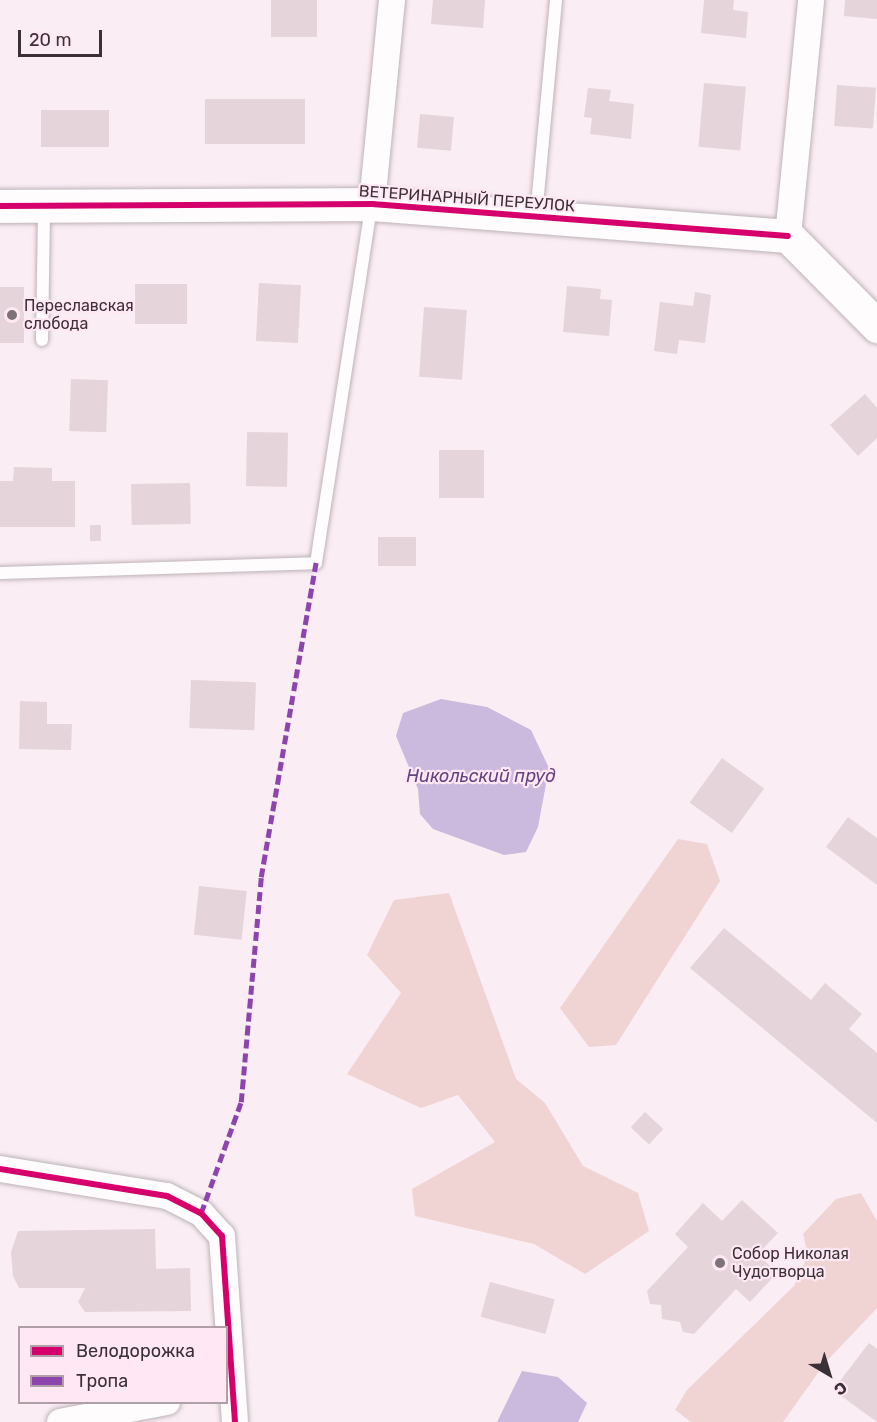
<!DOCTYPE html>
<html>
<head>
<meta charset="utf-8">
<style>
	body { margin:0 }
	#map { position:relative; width:877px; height:1422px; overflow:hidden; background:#faedf4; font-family:Rubik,sans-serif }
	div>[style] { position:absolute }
	.green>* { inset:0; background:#f0d4d4 }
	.water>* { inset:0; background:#cbb9de }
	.building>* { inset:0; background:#e5d4d9; transform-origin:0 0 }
	.roads { filter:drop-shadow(0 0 2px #bdb3b8) drop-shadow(0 0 2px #bdb3b8) }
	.lane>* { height:12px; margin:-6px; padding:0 6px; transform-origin:6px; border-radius:6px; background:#fefcfd }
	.street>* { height:26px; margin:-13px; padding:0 13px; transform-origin:13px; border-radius:13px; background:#fefcfd }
	.secondary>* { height:33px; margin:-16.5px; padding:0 16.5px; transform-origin:16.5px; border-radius:16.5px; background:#fefcfd }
	.quiet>* { height:4.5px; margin-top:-2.25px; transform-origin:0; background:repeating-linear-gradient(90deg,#8e44ad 0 9px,transparent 0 13.5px) }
	.cycleway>* { height:6px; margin:-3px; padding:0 3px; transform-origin:3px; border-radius:3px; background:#d6006c }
	.dots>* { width:16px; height:16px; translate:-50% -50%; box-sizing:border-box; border:3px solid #ffe8f4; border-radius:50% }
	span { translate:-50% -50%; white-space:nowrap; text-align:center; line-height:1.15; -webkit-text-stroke:4.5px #ffe8f4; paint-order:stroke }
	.street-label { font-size:16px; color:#3a3035 }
	.poi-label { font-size:16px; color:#3a3035 }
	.left { translate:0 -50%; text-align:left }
	.water-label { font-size:18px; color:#614583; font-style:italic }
	.legend { position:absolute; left:18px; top:1326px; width:210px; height:78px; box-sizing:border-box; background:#ffe8f4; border:2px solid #b09ea8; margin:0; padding:8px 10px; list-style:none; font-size:18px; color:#3a3035 }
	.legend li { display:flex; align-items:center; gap:12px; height:30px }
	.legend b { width:30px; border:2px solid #b09ea8 }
	.north { position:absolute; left:799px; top:1344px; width:60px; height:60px; -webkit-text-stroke:4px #ffe8f4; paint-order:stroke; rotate:142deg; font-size:16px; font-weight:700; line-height:24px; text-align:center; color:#3a3035 }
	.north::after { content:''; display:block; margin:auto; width:21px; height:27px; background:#3a3035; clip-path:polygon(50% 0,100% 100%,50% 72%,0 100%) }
	.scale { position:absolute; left:18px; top:30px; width:84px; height:27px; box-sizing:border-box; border:3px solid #3a3035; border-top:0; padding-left:8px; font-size:18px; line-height:21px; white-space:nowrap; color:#3a3035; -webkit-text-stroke:4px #ffe8f4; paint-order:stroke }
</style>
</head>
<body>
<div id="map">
	<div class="green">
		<div style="clip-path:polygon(678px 839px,707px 844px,720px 881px,616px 1045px,589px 1047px,560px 1008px)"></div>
		<div style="clip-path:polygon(449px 893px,516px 1079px,545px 1103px,583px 1166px,638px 1193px,649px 1231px,585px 1274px,534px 1244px,415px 1216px,412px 1189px,495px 1142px,458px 1095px,421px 1108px,347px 1074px,401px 993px,367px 955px,394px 900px)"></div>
		<div style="clip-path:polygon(861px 1193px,877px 1221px,877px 1308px,825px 1363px,783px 1422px,691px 1422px,675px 1410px,687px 1390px,794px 1286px,808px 1255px,803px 1234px,836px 1199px)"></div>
	</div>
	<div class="water">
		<div style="clip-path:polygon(441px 699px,487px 707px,531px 730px,549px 768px,538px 827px,526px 852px,504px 855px,433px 829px,420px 814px,418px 789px,396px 736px,403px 713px)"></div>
		<div style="clip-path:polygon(522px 1371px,558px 1377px,587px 1403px,578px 1422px,497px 1422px)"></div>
	</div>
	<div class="building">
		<div style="left:271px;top:0;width:46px;height:37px"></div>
		<div style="clip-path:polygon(433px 0,485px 0,483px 28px,431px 24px)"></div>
		<div style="clip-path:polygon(704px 0,734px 0,733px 10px,748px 12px,746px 38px,701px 33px)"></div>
		<div style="clip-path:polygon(845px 0,877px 0,877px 19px,844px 16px)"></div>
		<div style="left:704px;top:83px;width:42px;height:64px;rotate:5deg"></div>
		<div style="left:837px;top:85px;width:39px;height:41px;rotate:4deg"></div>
		<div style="clip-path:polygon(588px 88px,611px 90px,609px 101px,634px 104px,631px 139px,590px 134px,592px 118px,584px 117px)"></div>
		<div style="left:205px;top:99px;width:100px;height:45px"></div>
		<div style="left:109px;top:110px;width:37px;height:68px;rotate:90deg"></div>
		<div style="left:420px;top:114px;width:34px;height:34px;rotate:5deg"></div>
		<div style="left:259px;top:283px;width:42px;height:58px;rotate:3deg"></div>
		<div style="left:135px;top:284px;width:52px;height:40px"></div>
		<div style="clip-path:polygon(567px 286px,601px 289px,600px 299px,612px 300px,609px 336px,563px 332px)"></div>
		<div style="left:0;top:287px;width:24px;height:56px"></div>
		<div style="clip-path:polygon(695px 292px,711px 295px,705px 343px,679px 340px,677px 354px,654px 351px,660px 302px,693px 306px)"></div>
		<div style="left:424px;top:307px;width:43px;height:70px;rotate:4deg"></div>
		<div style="left:71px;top:379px;width:37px;height:52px;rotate:2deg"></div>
		<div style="clip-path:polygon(865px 394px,877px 408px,877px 438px,858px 456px,830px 425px)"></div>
		<div style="left:247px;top:432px;width:41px;height:54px;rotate:1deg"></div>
		<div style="left:439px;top:450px;width:45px;height:48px"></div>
		<div style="clip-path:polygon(14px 467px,52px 468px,52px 481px,75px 481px,75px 527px,0 527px,0 481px,13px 481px)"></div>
		<div style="left:190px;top:483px;width:41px;height:59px;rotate:89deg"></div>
		<div style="left:90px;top:525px;width:11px;height:16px"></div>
		<div style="left:378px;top:537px;width:38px;height:29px"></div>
		<div style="left:191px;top:680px;width:65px;height:48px;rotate:2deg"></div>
		<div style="clip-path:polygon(20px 701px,47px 702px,47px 724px,72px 724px,71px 750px,19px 749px)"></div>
		<div style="left:722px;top:758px;width:52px;height:55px;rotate:36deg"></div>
		<div style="clip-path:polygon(848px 817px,877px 838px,877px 885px,826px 847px)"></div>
		<div style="left:199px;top:886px;width:48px;height:49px;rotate:6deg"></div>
		<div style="clip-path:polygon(724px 928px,811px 1000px,825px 983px,862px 1014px,849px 1029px,877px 1053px,877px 1123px,690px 968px)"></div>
		<div style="left:645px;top:1112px;width:25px;height:21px;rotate:43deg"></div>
		<div style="clip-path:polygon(742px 1200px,778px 1233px,758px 1254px,777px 1273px,750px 1302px,736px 1289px,694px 1334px,683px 1332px,680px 1322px,662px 1319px,661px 1305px,650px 1304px,647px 1291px,688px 1247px,675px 1234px,703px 1203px,722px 1221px)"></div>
		<div style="clip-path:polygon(155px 1229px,156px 1269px,190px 1268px,191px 1311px,85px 1312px,78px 1302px,85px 1288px,19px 1288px,13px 1276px,11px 1252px,18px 1231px)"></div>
		<div style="left:490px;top:1282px;width:67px;height:36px;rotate:15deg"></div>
		<div style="clip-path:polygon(869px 1343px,877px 1349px,877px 1422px,833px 1390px)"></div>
	</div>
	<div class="roads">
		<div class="lane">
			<div style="left:536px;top:216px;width:217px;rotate:-84.7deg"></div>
			<div style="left:42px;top:340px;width:133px;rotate:-89.1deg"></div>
			<div style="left:0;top:573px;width:316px;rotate:-1.8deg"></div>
			<div style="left:316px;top:563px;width:361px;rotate:-81.2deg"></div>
		</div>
		<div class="street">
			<div style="left:372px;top:204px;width:205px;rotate:-84.4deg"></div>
			<div style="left:788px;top:236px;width:237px;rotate:-84.4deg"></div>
			<div style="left:0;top:1169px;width:169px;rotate:9.2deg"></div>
			<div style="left:167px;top:1196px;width:38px;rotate:27deg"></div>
			<div style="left:201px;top:1213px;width:31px;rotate:48deg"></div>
			<div style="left:222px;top:1236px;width:186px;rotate:86deg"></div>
			<div style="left:60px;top:1422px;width:109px;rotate:-10.6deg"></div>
		</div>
		<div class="secondary">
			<div style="left:0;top:206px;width:372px;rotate:-0.3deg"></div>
			<div style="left:372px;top:204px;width:417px;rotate:4.4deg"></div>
			<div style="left:788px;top:236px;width:127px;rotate:45.3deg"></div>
		</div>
	</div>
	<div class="quiet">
		<div style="left:201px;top:1213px;width:118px;rotate:-70.2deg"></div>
		<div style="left:241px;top:1102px;width:226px;rotate:-84.9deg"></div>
		<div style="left:261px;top:877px;width:319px;rotate:-80.1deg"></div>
	</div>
	<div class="cycleway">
		<div style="left:0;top:206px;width:372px;rotate:-0.3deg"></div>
		<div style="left:372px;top:204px;width:417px;rotate:4.4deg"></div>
		<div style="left:0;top:1169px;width:169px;rotate:9.2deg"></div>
		<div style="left:167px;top:1196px;width:38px;rotate:27deg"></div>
		<div style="left:201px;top:1213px;width:31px;rotate:48deg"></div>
		<div style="left:222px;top:1236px;width:186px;rotate:86deg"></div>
	</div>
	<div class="dots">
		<div style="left:12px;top:315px;background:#7d7278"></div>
		<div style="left:720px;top:1263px;background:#7d7278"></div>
	</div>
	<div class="street-label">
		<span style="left:467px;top:199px;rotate:4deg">ВЕТЕРИНАРНЫЙ ПЕРЕУЛОК</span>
	</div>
	<div class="poi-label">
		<span class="left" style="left:24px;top:315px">Переславская<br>слобода</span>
		<span class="left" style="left:732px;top:1263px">Собор Николая<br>Чудотворца</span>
	</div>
	<div class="water-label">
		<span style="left:481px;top:776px">Никольский пруд</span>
	</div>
	<ul class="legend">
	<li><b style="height:8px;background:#d6006c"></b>Велодорожка</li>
	<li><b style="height:8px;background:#8e44ad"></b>Тропа</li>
	</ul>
	<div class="north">С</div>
	<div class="scale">20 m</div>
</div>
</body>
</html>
